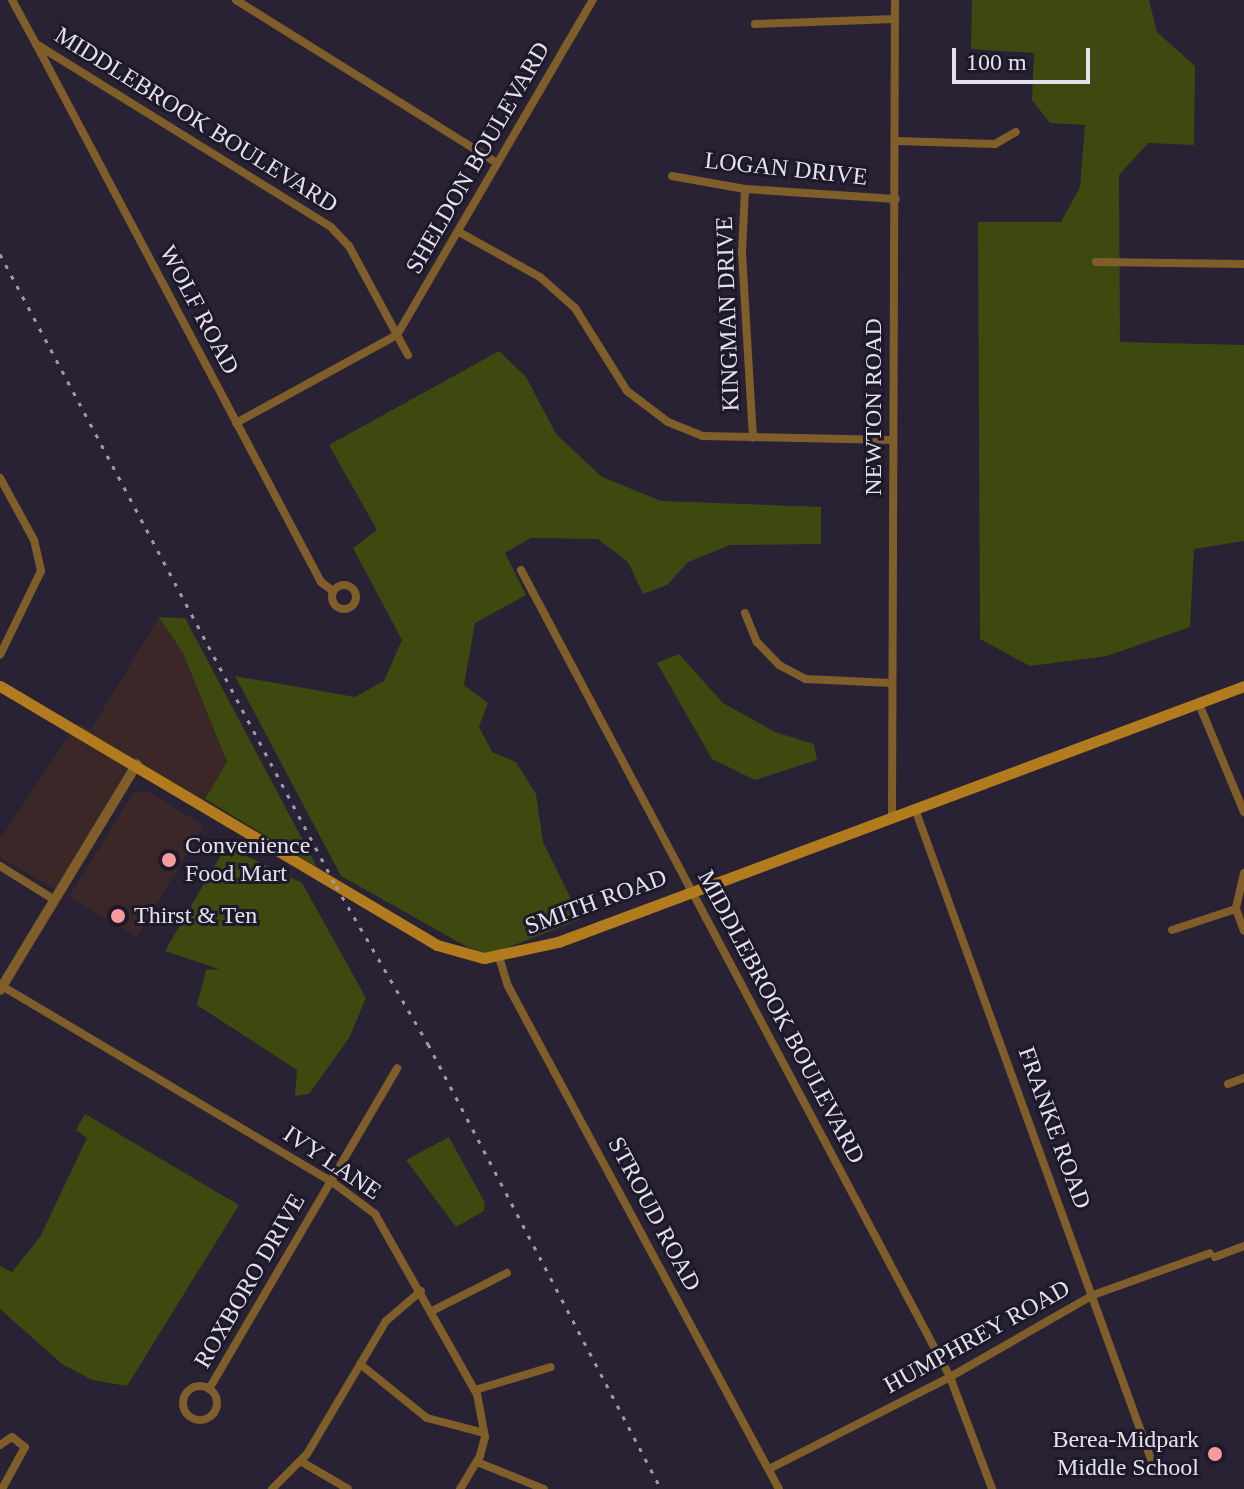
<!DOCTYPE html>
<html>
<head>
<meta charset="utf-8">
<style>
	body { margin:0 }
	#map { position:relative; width:1244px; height:1489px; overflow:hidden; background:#282234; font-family:"Times New Roman",serif }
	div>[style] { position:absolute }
	.commercial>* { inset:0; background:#3b2727 }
	.green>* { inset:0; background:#3e4910 }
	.minor>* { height:8px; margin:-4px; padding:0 4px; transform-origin:4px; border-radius:4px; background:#7f5e2a }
	.minor>.ring { margin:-4px; padding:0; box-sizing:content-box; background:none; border:8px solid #7f5e2a; border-radius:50% }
	.tertiary>* { height:10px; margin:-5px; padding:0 5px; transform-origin:5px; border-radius:5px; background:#7f5e2a }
	.secondary>* { height:11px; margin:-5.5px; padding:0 5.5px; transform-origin:5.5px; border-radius:5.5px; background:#b27c1e }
	.rail>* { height:3px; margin-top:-1.5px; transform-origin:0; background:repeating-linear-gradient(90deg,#9d99a8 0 4px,transparent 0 12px) }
	.dots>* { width:22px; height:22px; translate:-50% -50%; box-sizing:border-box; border:4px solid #1e192a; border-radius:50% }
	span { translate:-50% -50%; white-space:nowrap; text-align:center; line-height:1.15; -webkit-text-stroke:6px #1e192a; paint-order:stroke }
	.street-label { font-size:24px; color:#e4e1ed }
	.poi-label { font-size:24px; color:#e4e1ed }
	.left { translate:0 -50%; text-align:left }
	.right { translate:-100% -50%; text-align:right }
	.scale { position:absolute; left:952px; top:48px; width:138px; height:36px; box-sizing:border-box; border:4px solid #e4e1ed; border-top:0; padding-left:10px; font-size:24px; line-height:28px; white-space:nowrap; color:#e4e1ed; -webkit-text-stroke:6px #1e192a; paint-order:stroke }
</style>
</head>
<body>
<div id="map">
	<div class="commercial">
		<div style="clip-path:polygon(159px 617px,183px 653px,227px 762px,201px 806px,130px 765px,55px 889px,0 857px,0 839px,77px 723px,91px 730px)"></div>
		<div style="clip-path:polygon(148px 791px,204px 826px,137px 937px,69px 897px,133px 793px)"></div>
	</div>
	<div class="green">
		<div style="clip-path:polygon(972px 0,1149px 0,1157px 32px,1195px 66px,1194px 145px,1148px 143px,1119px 175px,1120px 342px,1244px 345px,1244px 541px,1194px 549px,1190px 627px,1107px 656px,1030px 666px,980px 639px,978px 222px,1061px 222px,1080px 187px,1085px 125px,1050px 123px,1032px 100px,1034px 53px,971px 49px)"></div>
		<div style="clip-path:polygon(499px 351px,526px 377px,556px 434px,602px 477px,661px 501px,821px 507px,821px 544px,730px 545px,688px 562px,667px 585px,643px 594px,628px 562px,598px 539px,531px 538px,505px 553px,526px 595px,475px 623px,464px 685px,488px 703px,479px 727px,492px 752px,516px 762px,536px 794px,543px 842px,581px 919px,491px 954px,469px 948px,341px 876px,235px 676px,355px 697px,384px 681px,402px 640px,353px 548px,377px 530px,329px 445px)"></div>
		<div style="clip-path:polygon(159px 617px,185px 618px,317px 867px,205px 799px,227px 762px,183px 653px)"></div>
		<div style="clip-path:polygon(679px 654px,723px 703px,775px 732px,814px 744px,817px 760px,755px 780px,712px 759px,657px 663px)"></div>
		<div style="clip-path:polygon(226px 846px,302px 883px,366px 998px,349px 1038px,309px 1094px,295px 1096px,297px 1070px,197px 1005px,206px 970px,219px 969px,165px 951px)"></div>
		<div style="clip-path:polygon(85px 1114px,239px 1205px,127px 1386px,92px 1380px,62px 1364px,0 1309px,0 1266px,12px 1272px,40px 1237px,87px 1138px,76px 1130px)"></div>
		<div style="clip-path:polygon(449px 1137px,485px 1203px,484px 1211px,456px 1227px,406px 1160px)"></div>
	</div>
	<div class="minor">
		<div style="left:12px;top:0;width:50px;rotate:61.4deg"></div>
		<div style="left:36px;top:44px;width:347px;rotate:31.8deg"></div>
		<div style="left:331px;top:227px;width:26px;rotate:47deg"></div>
		<div style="left:349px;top:246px;width:124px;rotate:61.6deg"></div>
		<div style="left:236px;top:0;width:308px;rotate:32deg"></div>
		<div style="left:755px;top:24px;width:140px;rotate:-2deg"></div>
		<div style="left:36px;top:44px;width:609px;rotate:62.09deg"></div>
		<div style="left:321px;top:582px;width:15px;rotate:37deg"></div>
		<div style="left:897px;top:141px;width:98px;rotate:1.8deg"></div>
		<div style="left:995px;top:144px;width:24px;rotate:-30deg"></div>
		<div style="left:672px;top:176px;width:74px;rotate:10.1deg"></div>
		<div style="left:745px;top:189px;width:151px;rotate:3.8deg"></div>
		<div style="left:745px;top:189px;width:64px;rotate:92.7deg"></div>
		<div style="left:742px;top:253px;width:185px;rotate:86.6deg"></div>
		<div style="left:459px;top:232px;width:93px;rotate:29.1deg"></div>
		<div style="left:540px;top:277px;width:47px;rotate:41.5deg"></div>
		<div style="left:575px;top:308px;width:98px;rotate:57.9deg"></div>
		<div style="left:627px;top:391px;width:51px;rotate:37.1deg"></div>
		<div style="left:668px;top:422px;width:38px;rotate:22deg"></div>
		<div style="left:703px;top:436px;width:190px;rotate:1.2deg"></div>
		<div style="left:1096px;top:262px;width:148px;rotate:0.8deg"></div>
		<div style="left:236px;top:423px;width:183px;rotate:-28.7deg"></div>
		<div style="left:397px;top:335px;width:388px;rotate:-59.7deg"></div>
		<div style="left:0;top:478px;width:71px;rotate:61.3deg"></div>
		<div style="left:34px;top:540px;width:32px;rotate:77deg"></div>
		<div style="left:41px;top:571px;width:93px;rotate:116deg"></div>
		<div style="left:521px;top:570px;width:914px;rotate:62deg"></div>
		<div style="left:950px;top:1377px;width:120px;rotate:69.4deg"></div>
		<div class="ring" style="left:332px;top:585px;width:16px;height:16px"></div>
		<div style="left:745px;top:613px;width:31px;rotate:68deg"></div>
		<div style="left:757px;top:642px;width:32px;rotate:46deg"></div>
		<div style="left:779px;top:665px;width:30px;rotate:28deg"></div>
		<div style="left:805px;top:679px;width:87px;rotate:2.6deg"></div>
		<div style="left:1199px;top:704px;width:117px;rotate:67.4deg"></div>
		<div style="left:915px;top:809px;width:695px;rotate:70.05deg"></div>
		<div style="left:892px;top:815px;width:815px;rotate:-89.79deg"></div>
		<div style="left:0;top:866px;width:62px;rotate:31.9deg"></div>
		<div style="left:1244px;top:873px;width:37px;rotate:103deg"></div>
		<div style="left:1236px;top:909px;width:23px;rotate:70deg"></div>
		<div style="left:1172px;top:930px;width:67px;rotate:-18.2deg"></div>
		<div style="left:499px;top:957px;width:30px;rotate:73deg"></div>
		<div style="left:508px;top:986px;width:571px;rotate:61.69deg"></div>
		<div style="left:2px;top:986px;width:382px;rotate:30.7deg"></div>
		<div style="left:331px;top:1181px;width:55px;rotate:36.9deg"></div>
		<div style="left:375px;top:1214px;width:207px;rotate:60.5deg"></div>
		<div style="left:477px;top:1394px;width:44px;rotate:79.5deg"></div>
		<div style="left:485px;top:1437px;width:20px;rotate:105deg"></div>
		<div style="left:480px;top:1456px;width:39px;rotate:121deg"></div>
		<div style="left:1228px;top:1084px;width:17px;rotate:-21deg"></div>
		<div style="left:1215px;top:1257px;width:31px;rotate:-21deg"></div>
		<div style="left:432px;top:1311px;width:84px;rotate:-26.9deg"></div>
		<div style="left:360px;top:1364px;width:86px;rotate:38.9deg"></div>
		<div style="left:427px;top:1418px;width:59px;rotate:14.7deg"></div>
		<div class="ring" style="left:183px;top:1386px;width:26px;height:26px"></div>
		<div style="left:209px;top:1389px;width:372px;rotate:-59.6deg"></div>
		<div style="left:475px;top:1390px;width:79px;rotate:-16.8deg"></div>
		<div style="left:0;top:1445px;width:14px;rotate:-34deg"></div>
		<div style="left:12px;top:1437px;width:16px;rotate:38deg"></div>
		<div style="left:25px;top:1447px;width:48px;rotate:118.7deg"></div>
		<div style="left:302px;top:1462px;width:53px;rotate:30.4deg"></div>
		<div style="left:477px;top:1462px;width:72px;rotate:21.9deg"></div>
		<div style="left:769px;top:1469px;width:203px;rotate:-26.9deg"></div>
		<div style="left:950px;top:1377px;width:165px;rotate:-29.8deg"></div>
		<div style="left:1093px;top:1295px;width:124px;rotate:-19.7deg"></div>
		<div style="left:272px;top:1489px;width:49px;rotate:-45deg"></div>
		<div style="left:307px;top:1454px;width:155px;rotate:-59.3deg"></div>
		<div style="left:386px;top:1321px;width:46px;rotate:-40.6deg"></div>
	</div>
	<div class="tertiary">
		<div style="left:0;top:990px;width:264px;rotate:-58.8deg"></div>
	</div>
	<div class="secondary">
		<div style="left:0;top:686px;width:508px;rotate:30.65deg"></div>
		<div style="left:437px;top:945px;width:49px;rotate:15.5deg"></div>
		<div style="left:484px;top:958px;width:76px;rotate:-12.2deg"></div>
		<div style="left:558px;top:942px;width:732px;rotate:-20.46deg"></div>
	</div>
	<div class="rail">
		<div style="left:0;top:254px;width:716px;rotate:62deg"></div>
		<div style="left:336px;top:886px;width:183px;rotate:59.8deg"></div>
		<div style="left:428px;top:1044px;width:502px;rotate:62.36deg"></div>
	</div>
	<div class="dots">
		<div style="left:169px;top:860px;background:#f59b9e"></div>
		<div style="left:118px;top:916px;background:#f59b9e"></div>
		<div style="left:1215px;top:1454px;background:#f59b9e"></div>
	</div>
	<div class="street-label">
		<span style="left:196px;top:120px;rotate:32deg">MIDDLEBROOK BOULEVARD</span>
		<span style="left:478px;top:158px;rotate:-60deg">SHELDON BOULEVARD</span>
		<span style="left:786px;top:169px;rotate:6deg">LOGAN DRIVE</span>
		<span style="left:199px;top:310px;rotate:62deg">WOLF ROAD</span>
		<span style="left:728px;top:314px;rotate:-92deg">KINGMAN DRIVE</span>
		<span style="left:874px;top:407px;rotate:-90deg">NEWTON ROAD</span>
		<span style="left:596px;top:902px;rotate:-20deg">SMITH ROAD</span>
		<span style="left:781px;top:1017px;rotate:62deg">MIDDLEBROOK BOULEVARD</span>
		<span style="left:1054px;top:1128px;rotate:70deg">FRANKE ROAD</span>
		<span style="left:332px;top:1163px;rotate:34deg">IVY LANE</span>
		<span style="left:654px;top:1214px;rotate:62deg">STROUD ROAD</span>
		<span style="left:250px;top:1281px;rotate:-60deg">ROXBORO DRIVE</span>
		<span style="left:977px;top:1337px;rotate:-29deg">HUMPHREY ROAD</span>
	</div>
	<div class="poi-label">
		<span class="left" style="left:185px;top:860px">Convenience<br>Food Mart</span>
		<span class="left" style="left:134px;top:916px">Thirst &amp; Ten</span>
		<span class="right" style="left:1199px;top:1454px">Berea-Midpark<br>Middle School</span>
	</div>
	<div class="scale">100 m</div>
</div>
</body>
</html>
